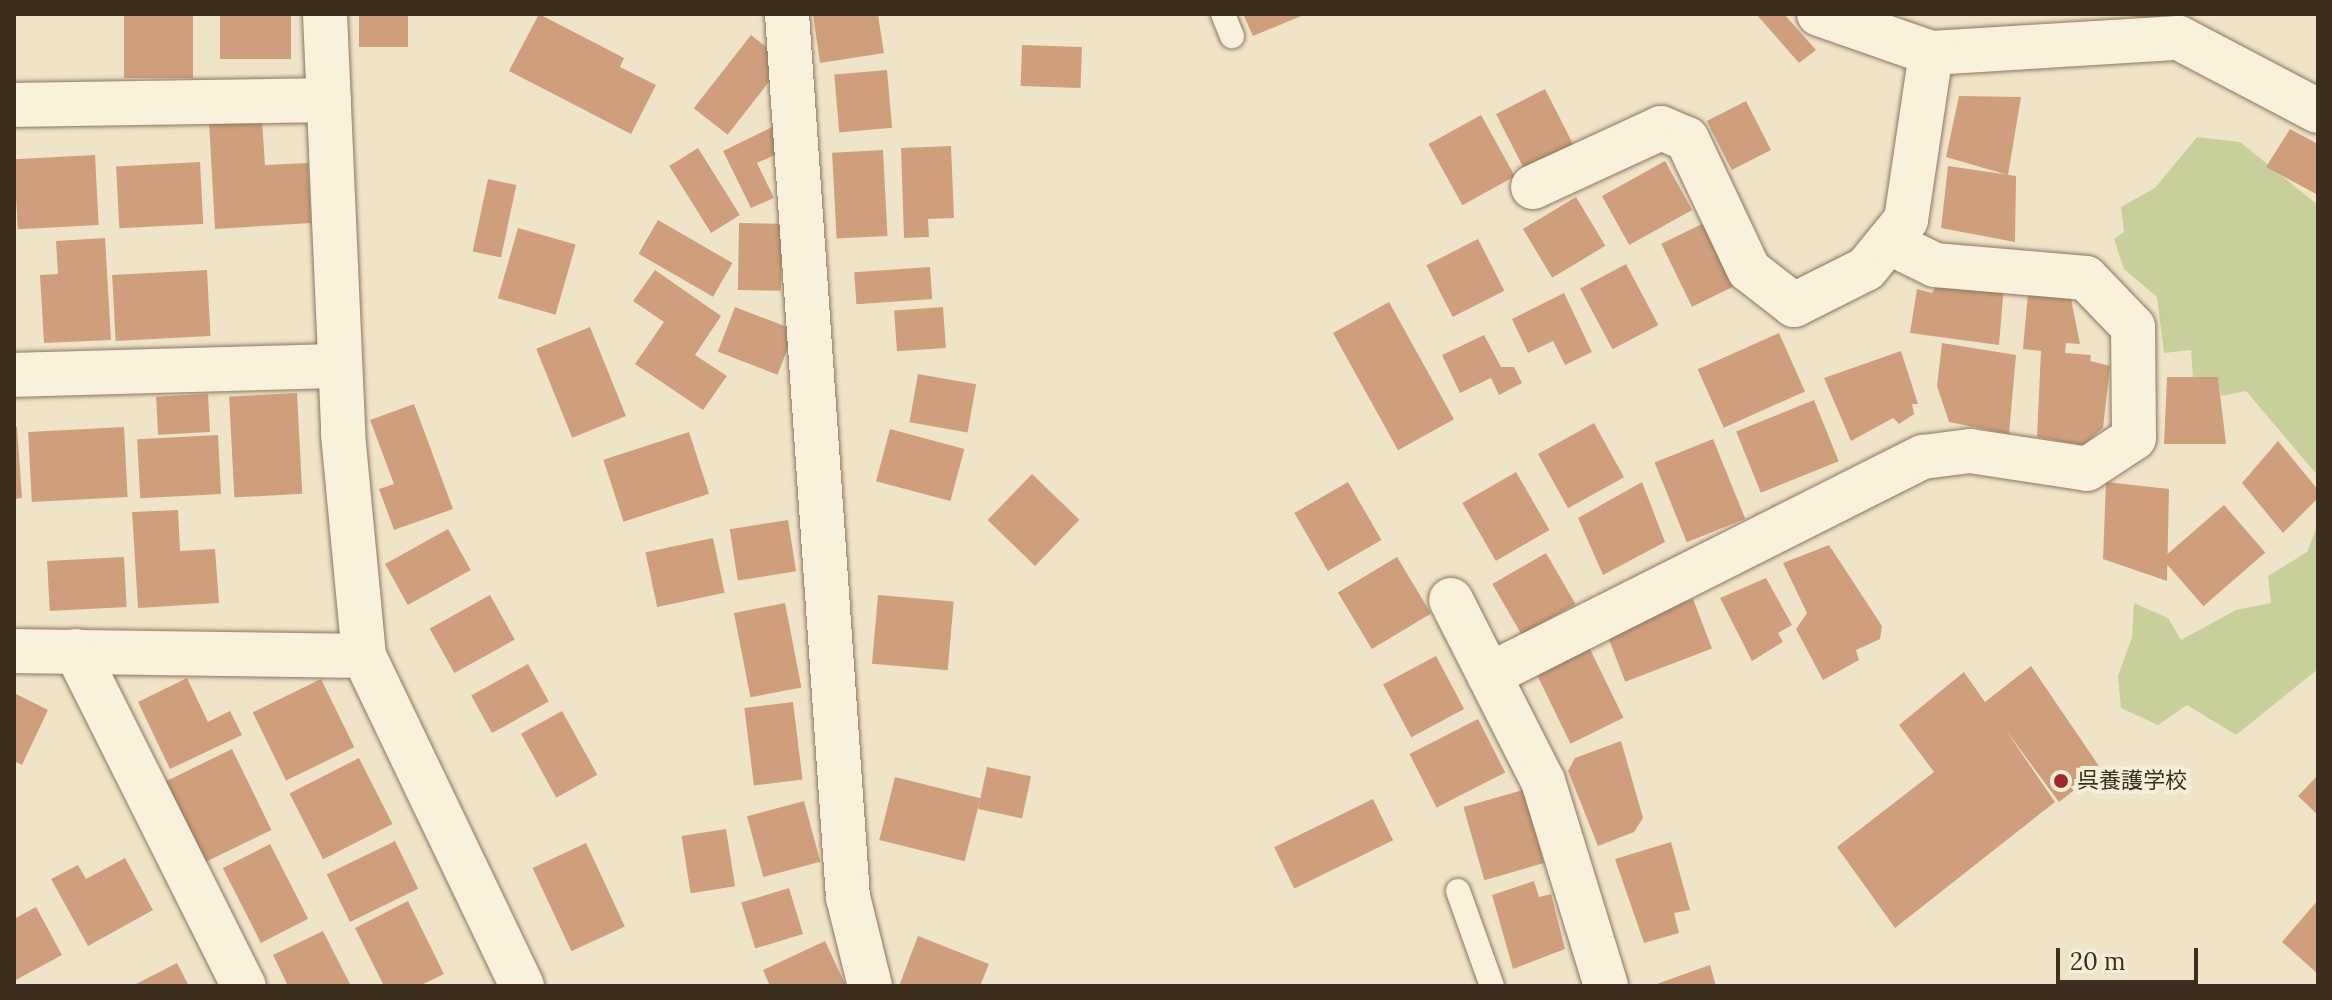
<!DOCTYPE html>
<html>
<head>
<meta charset="utf-8">
<style>
	body { margin:0 }
	#map { position:relative; width:2332px; height:1000px; overflow:hidden; background:#f0e4c8; font-family:Lora,"Noto Sans JP",serif }
	div>[style] { position:absolute }
	.green>* { inset:0; background:#c9cf9b }
	.building>* { inset:0; background:#cf9f7d; transform-origin:0 0 }
	.roads { filter:drop-shadow(0 0 2px #8d765c) drop-shadow(0 0 2px #8d765c) }
	.lane>* { height:24px; margin:-12px; padding:0 12px; transform-origin:12px; border-radius:12px; background:#faf1dc }
	.street>* { height:44px; margin:-22px; padding:0 22px; transform-origin:22px; border-radius:22px; background:#faf1dc }
	.secondary>* { height:44px; margin:-22px; padding:0 22px; transform-origin:22px; border-radius:22px; background:#faf1dc }
	.dots>* { width:22px; height:22px; translate:-50% -50%; box-sizing:border-box; border:4px solid #f7eed8; border-radius:50% }
	span { translate:-50% -50%; white-space:nowrap; text-align:center; line-height:1.15; -webkit-text-stroke:8px #f7eed8; paint-order:stroke }
	.poi-label { font-size:22px; color:#3d2e20 }
	.left { translate:0 -50%; text-align:left }
	.frame { position:absolute; inset:0; border:16px solid #3d2e20; pointer-events:none }
	.scale { position:absolute; left:2056px; top:948px; width:142px; height:36px; box-sizing:border-box; border:4px solid #3d2e20; border-top:0; padding-left:10px; font-size:24px; line-height:28px; white-space:nowrap; color:#3d2e20; -webkit-text-stroke:6px #f7eed8; paint-order:stroke }
</style>
</head>
<body>
<div id="map">
	<div class="green">
		<div style="clip-path:polygon(2197px 137px,2240px 142px,2318px 205px,2318px 476px,2246px 391px,2221px 396px,2218px 378px,2193px 377px,2191px 350px,2164px 353px,2157px 297px,2124px 269px,2114px 239px,2124px 232px,2121px 207px,2155px 188px)"></div>
		<div style="clip-path:polygon(2318px 524px,2318px 669px,2236px 735px,2187px 705px,2158px 725px,2121px 708px,2118px 676px,2132px 637px,2134px 603px,2168px 618px,2181px 640px,2236px 610px,2271px 603px,2268px 576px,2307px 552px)"></div>
	</div>
	<div class="building">
		<div style="left:124px;top:14px;width:69px;height:64px"></div>
		<div style="left:220px;top:14px;width:71px;height:45px"></div>
		<div style="left:359px;top:14px;width:49px;height:33px"></div>
		<div style="clip-path:polygon(539px 14px,624px 58px,620px 67px,656px 85px,631px 134px,509px 71px)"></div>
		<div style="clip-path:polygon(813px 14px,878px 15px,884px 53px,820px 63px)"></div>
		<div style="clip-path:polygon(1243px 14px,1306px 14px,1253px 36px)"></div>
		<div style="clip-path:polygon(1756px 14px,1784px 14px,1816px 50px,1799px 63px)"></div>
		<div style="clip-path:polygon(2104px 14px,2160px 14px,2160px 19px)"></div>
		<div style="left:751px;top:35px;width:43px;height:93px;rotate:38deg"></div>
		<div style="left:1022px;top:45px;width:60px;height:41px;rotate:2deg"></div>
		<div style="left:887px;top:70px;width:58px;height:53px;rotate:85deg"></div>
		<div style="left:1545px;top:89px;width:72px;height:55px;rotate:63deg"></div>
		<div style="clip-path:polygon(1959px 96px,2021px 97px,2008px 175px,1946px 157px)"></div>
		<div style="left:1746px;top:101px;width:55px;height:44px;rotate:63deg"></div>
		<div style="left:1481px;top:115px;width:70px;height:60px;rotate:61deg"></div>
		<div style="clip-path:polygon(262px 120px,265px 165px,308px 163px,311px 223px,215px 229px,209px 122px)"></div>
		<div style="clip-path:polygon(774px 126px,786px 150px,757px 163px,774px 198px,751px 208px,723px 151px)"></div>
		<div style="clip-path:polygon(2290px 129px,2318px 144px,2318px 195px,2266px 167px)"></div>
		<div style="clip-path:polygon(951px 146px,954px 218px,928px 219px,929px 237px,904px 238px,901px 148px)"></div>
		<div style="left:698px;top:148px;width:79px;height:34px;rotate:58deg"></div>
		<div style="left:883px;top:150px;width:86px;height:51px;rotate:87deg"></div>
		<div style="left:95px;top:155px;width:70px;height:81px;rotate:87deg"></div>
		<div style="left:1665px;top:161px;width:56px;height:72px;rotate:61deg"></div>
		<div style="left:200px;top:162px;width:62px;height:84px;rotate:87deg"></div>
		<div style="clip-path:polygon(1948px 166px,2016px 176px,2015px 242px,1941px 228px)"></div>
		<div style="left:488px;top:179px;width:29px;height:74px;rotate:12deg"></div>
		<div style="left:1576px;top:197px;width:57px;height:62px;rotate:59deg"></div>
		<div style="left:658px;top:220px;width:86px;height:39px;rotate:30deg"></div>
		<div style="left:1708px;top:221px;width:70px;height:52px;rotate:64deg"></div>
		<div style="left:739px;top:223px;width:43px;height:67px;rotate:1deg"></div>
		<div style="left:518px;top:228px;width:60px;height:73px;rotate:16deg"></div>
		<div style="clip-path:polygon(105px 238px,111px 340px,44px 343px,40px 275px,58px 274px,56px 241px)"></div>
		<div style="left:1478px;top:239px;width:58px;height:58px;rotate:63deg"></div>
		<div style="left:1626px;top:264px;width:69px;height:52px;rotate:62deg"></div>
		<div style="left:930px;top:267px;width:32px;height:76px;rotate:86deg"></div>
		<div style="left:207px;top:270px;width:66px;height:95px;rotate:87deg"></div>
		<div style="clip-path:polygon(655px 270px,721px 316px,695px 355px,727px 376px,703px 410px,635px 364px,664px 322px,633px 301px)"></div>
		<div style="clip-path:polygon(2029px 282px,2069px 289px,2080px 344px,2066px 343px,2065px 353px,2091px 355px,2090px 361px,2110px 366px,2103px 428px,2083px 445px,2037px 437px,2041px 351px,2023px 349px)"></div>
		<div style="clip-path:polygon(1938px 283px,2004px 285px,1999px 345px,1910px 333px,1917px 289px,1932px 293px)"></div>
		<div style="clip-path:polygon(1564px 293px,1592px 352px,1565px 365px,1553px 341px,1528px 353px,1512px 319px)"></div>
		<div style="left:1389px;top:302px;width:134px;height:64px;rotate:61deg"></div>
		<div style="left:735px;top:307px;width:64px;height:48px;rotate:21deg"></div>
		<div style="left:943px;top:307px;width:41px;height:49px;rotate:86deg"></div>
		<div style="left:590px;top:327px;width:96px;height:58px;rotate:68deg"></div>
		<div style="left:1779px;top:333px;width:64px;height:89px;rotate:66deg"></div>
		<div style="clip-path:polygon(1484px 335px,1501px 367px,1514px 367px,1522px 383px,1499px 395px,1491px 378px,1460px 393px,1442px 355px)"></div>
		<div style="clip-path:polygon(1942px 343px,2016px 355px,2009px 434px,1949px 422px,1937px 386px)"></div>
		<div style="clip-path:polygon(1901px 351px,1918px 404px,1912px 404px,1914px 414px,1899px 424px,1893px 418px,1851px 441px,1824px 378px)"></div>
		<div style="left:918px;top:374px;width:59px;height:49px;rotate:10deg"></div>
		<div style="clip-path:polygon(2167px 377px,2218px 377px,2226px 444px,2164px 444px)"></div>
		<div style="left:297px;top:393px;width:101px;height:68px;rotate:87deg"></div>
		<div style="left:208px;top:394px;width:38px;height:52px;rotate:87deg"></div>
		<div style="left:1814px;top:400px;width:66px;height:84px;rotate:68deg"></div>
		<div style="clip-path:polygon(414px 404px,453px 509px,394px 530px,379px 489px,394px 484px,370px 420px)"></div>
		<div style="left:1594px;top:423px;width:62px;height:64px;rotate:61deg"></div>
		<div style="clip-path:polygon(14px 427px,17px 427px,22px 498px,14px 499px)"></div>
		<div style="left:124px;top:427px;width:70px;height:96px;rotate:87deg"></div>
		<div style="left:890px;top:429px;width:77px;height:54px;rotate:15deg"></div>
		<div style="left:689px;top:432px;width:65px;height:90px;rotate:72deg"></div>
		<div style="left:218px;top:435px;width:59px;height:81px;rotate:87deg"></div>
		<div style="left:1713px;top:439px;width:86px;height:63px;rotate:68deg"></div>
		<div style="clip-path:polygon(2278px 441px,2318px 490px,2318px 498px,2283px 533px,2242px 483px)"></div>
		<div style="left:1516px;top:472px;width:67px;height:62px;rotate:60deg"></div>
		<div style="left:1032px;top:474px;width:66px;height:64px;rotate:44deg"></div>
		<div style="left:1348px;top:482px;width:67px;height:62px;rotate:60deg"></div>
		<div style="clip-path:polygon(1642px 482px,1665px 542px,1603px 575px,1578px 518px)"></div>
		<div style="clip-path:polygon(2106px 482px,2169px 489px,2167px 581px,2103px 559px)"></div>
		<div style="left:2224px;top:505px;width:63px;height:82px;rotate:49deg"></div>
		<div style="clip-path:polygon(178px 510px,180px 551px,215px 549px,219px 603px,138px 608px,132px 512px)"></div>
		<div style="left:788px;top:520px;width:52px;height:59px;rotate:81deg"></div>
		<div style="left:448px;top:529px;width:47px;height:72px;rotate:61deg"></div>
		<div style="left:713px;top:538px;width:56px;height:69px;rotate:78deg"></div>
		<div style="clip-path:polygon(1829px 545px,1882px 626px,1880px 639px,1856px 650px,1859px 660px,1823px 680px,1796px 629px,1807px 613px,1783px 563px)"></div>
		<div style="left:1546px;top:553px;width:59px;height:62px;rotate:60deg"></div>
		<div style="left:124px;top:557px;width:50px;height:77px;rotate:87deg"></div>
		<div style="left:1397px;top:557px;width:66px;height:69px;rotate:59deg"></div>
		<div style="clip-path:polygon(1766px 578px,1792px 625px,1778px 633px,1783px 642px,1752px 661px,1720px 598px)"></div>
		<div style="left:490px;top:595px;width:51px;height:69px;rotate:61deg"></div>
		<div style="left:878px;top:595px;width:76px;height:69px;rotate:5deg"></div>
		<div style="left:1693px;top:599px;width:53px;height:93px;rotate:69deg"></div>
		<div style="left:785px;top:603px;width:86px;height:52px;rotate:79deg"></div>
		<div style="left:1588px;top:645px;width:81px;height:59px;rotate:64deg"></div>
		<div style="left:1436px;top:656px;width:60px;height:60px;rotate:62deg"></div>
		<div style="left:528px;top:664px;width:43px;height:65px;rotate:61deg"></div>
		<div style="clip-path:polygon(2031px 666px,2101px 769px,2059px 802px,2005px 729px,2055px 802px,1895px 928px,1837px 847px,1934px 772px,1899px 725px,1964px 672px,1985px 702px)"></div>
		<div style="clip-path:polygon(187px 678px,208px 722px,230px 711px,242px 735px,170px 769px,138px 702px)"></div>
		<div style="left:321px;top:679px;width:76px;height:76px;rotate:64deg"></div>
		<div style="clip-path:polygon(14px 693px,48px 710px,22px 765px,14px 761px)"></div>
		<div style="left:793px;top:702px;width:78px;height:49px;rotate:83deg"></div>
		<div style="left:562px;top:711px;width:73px;height:47px;rotate:61deg"></div>
		<div style="left:1478px;top:719px;width:60px;height:77px;rotate:63deg"></div>
		<div style="clip-path:polygon(1621px 741px,1643px 818px,1634px 832px,1598px 846px,1568px 771px,1575px 758px)"></div>
		<div style="left:232px;top:749px;width:90px;height:74px;rotate:64deg"></div>
		<div style="left:359px;top:758px;width:74px;height:78px;rotate:63deg"></div>
		<div style="left:987px;top:767px;width:45px;height:43px;rotate:12deg"></div>
		<div style="clip-path:polygon(2318px 775px,2318px 815px,2298px 796px)"></div>
		<div style="left:895px;top:777px;width:88px;height:65px;rotate:14deg"></div>
		<div style="left:1523px;top:790px;width:76px;height:62px;rotate:74deg"></div>
		<div style="left:1373px;top:799px;width:46px;height:110px;rotate:64deg"></div>
		<div style="left:804px;top:801px;width:63px;height:59px;rotate:75deg"></div>
		<div style="left:726px;top:829px;width:58px;height:45px;rotate:81deg"></div>
		<div style="left:395px;top:841px;width:53px;height:76px;rotate:64deg"></div>
		<div style="clip-path:polygon(1671px 842px,1690px 910px,1674px 913px,1679px 933px,1644px 943px,1615px 859px)"></div>
		<div style="left:586px;top:843px;width:92px;height:59px;rotate:65deg"></div>
		<div style="left:270px;top:844px;width:84px;height:53px;rotate:63deg"></div>
		<div style="clip-path:polygon(125px 858px,153px 910px,88px 946px,51px 879px,78px 865px,86px 879px)"></div>
		<div style="clip-path:polygon(1534px 881px,1539px 897px,1551px 894px,1565px 949px,1513px 969px,1492px 895px)"></div>
		<div style="left:789px;top:888px;width:48px;height:50px;rotate:73deg"></div>
		<div style="clip-path:polygon(2318px 900px,2318px 974px,2282px 942px)"></div>
		<div style="clip-path:polygon(408px 901px,444px 974px,419px 986px,384px 986px,355px 928px)"></div>
		<div style="clip-path:polygon(36px 907px,62px 955px,14px 981px,14px 919px)"></div>
		<div style="clip-path:polygon(323px 931px,351px 986px,288px 986px,273px 955px)"></div>
		<div style="clip-path:polygon(918px 936px,989px 964px,980px 986px,899px 986px)"></div>
		<div style="clip-path:polygon(825px 941px,846px 986px,770px 986px,763px 970px)"></div>
		<div style="clip-path:polygon(177px 963px,189px 986px,132px 986px)"></div>
		<div style="clip-path:polygon(1710px 965px,1716px 986px,1651px 986px)"></div>
	</div>
	<div class="roads">
		<div class="lane">
			<div style="left:1223px;top:14px;width:24px;rotate:68deg"></div>
			<div style="left:1458px;top:891px;width:101px;rotate:70.3deg"></div>
		</div>
		<div class="street">
			<div style="left:787px;top:14px;width:885px;rotate:86.05deg"></div>
			<div style="left:848px;top:897px;width:92px;rotate:76.1deg"></div>
			<div style="left:1819px;top:14px;width:119px;rotate:19.2deg"></div>
			<div style="left:1931px;top:53px;width:248px;rotate:-3.5deg"></div>
			<div style="left:2179px;top:38px;width:157px;rotate:27.7deg"></div>
			<div style="left:14px;top:105px;width:315px;rotate:-0.9deg"></div>
			<div style="left:1533px;top:187px;width:141px;rotate:-24.7deg"></div>
			<div style="left:1661px;top:128px;width:28px;rotate:23deg"></div>
			<div style="left:1687px;top:139px;width:145px;rotate:64.7deg"></div>
			<div style="left:1749px;top:270px;width:57px;rotate:37.9deg"></div>
			<div style="left:1794px;top:305px;width:80px;rotate:-26.6deg"></div>
			<div style="left:1866px;top:269px;width:63px;rotate:-50.8deg"></div>
			<div style="left:1906px;top:220px;width:169px;rotate:-81.5deg"></div>
			<div style="left:14px;top:375px;width:326px;rotate:-1.6deg"></div>
			<div style="left:1451px;top:600px;width:203px;rotate:63.1deg"></div>
			<div style="left:1543px;top:781px;width:214px;rotate:72.9deg"></div>
			<div style="left:14px;top:651px;width:350px;rotate:0.8deg"></div>
			<div style="left:76px;top:651px;width:375px;rotate:63.4deg"></div>
			<div style="left:1489px;top:675px;width:486px;rotate:-26.7deg"></div>
			<div style="left:1923px;top:457px;width:47px;rotate:-7.3deg"></div>
			<div style="left:1970px;top:451px;width:118px;rotate:8.7deg"></div>
			<div style="left:2087px;top:469px;width:56px;rotate:-33.4deg"></div>
			<div style="left:2134px;top:438px;width:111px;rotate:-90.5deg"></div>
			<div style="left:2133px;top:327px;width:68px;rotate:-133.8deg"></div>
			<div style="left:2086px;top:278px;width:152px;rotate:-175.1deg"></div>
			<div style="left:1935px;top:265px;width:52px;rotate:-153.9deg"></div>
		</div>
		<div class="secondary">
			<div style="left:325px;top:14px;width:420px;rotate:87.5deg"></div>
			<div style="left:343px;top:434px;width:223px;rotate:84.6deg"></div>
			<div style="left:364px;top:656px;width:366px;rotate:64.4deg"></div>
		</div>
	</div>
	<div class="dots">
		<div style="left:2061px;top:781px;background:#9e2a2b"></div>
	</div>
	<div class="poi-label">
		<span class="left" style="left:2077px;top:781px">呉養護学校</span>
	</div>
	<div class="frame"></div>
	<div class="scale">20 m</div>
</div>
</body>
</html>
